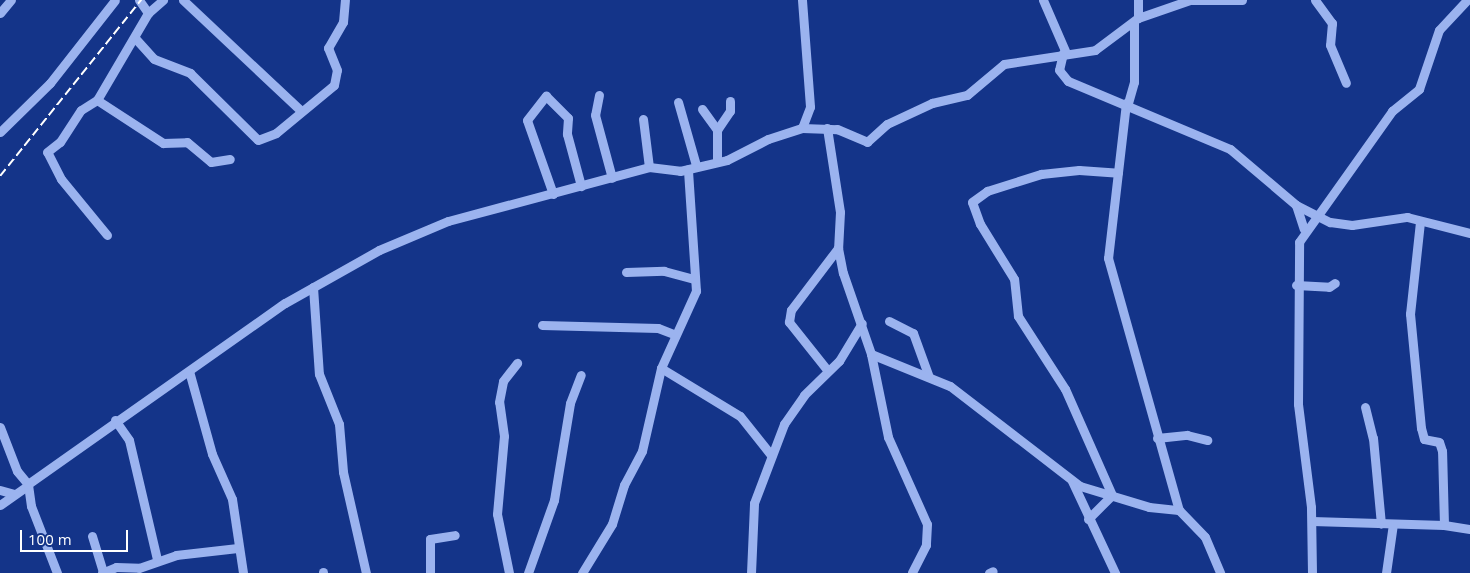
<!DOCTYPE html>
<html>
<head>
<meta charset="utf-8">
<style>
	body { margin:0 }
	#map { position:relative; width:1470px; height:573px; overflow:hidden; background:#143489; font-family:"Open Sans",sans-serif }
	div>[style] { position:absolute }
	.minor>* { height:9px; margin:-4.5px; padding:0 4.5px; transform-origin:4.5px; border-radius:4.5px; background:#9bb3ef }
	.rail>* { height:2px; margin-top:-1px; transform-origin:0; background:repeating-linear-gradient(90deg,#fff 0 9px,transparent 0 13px) }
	span { translate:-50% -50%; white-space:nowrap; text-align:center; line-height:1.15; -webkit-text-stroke:5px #143489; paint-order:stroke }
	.scale { position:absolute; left:20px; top:530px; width:108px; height:22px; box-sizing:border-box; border:2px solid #fff; border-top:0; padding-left:6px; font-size:15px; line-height:18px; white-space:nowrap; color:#fff; -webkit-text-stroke:4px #143489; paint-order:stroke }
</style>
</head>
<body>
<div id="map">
	<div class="minor">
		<div style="left:139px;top:0;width:16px;rotate:55deg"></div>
		<div style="left:183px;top:0;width:162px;rotate:43.2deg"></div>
		<div style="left:802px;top:0;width:107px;rotate:85.7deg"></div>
		<div style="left:810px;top:107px;width:22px;rotate:111deg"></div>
		<div style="left:1043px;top:0;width:58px;rotate:66.5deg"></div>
		<div style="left:1192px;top:0;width:50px"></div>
		<div style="left:1315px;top:0;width:29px;rotate:54deg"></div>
		<div style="left:1332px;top:23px;width:22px;rotate:95deg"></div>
		<div style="left:1330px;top:45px;width:41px;rotate:67.2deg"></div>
		<div style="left:0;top:13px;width:17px;rotate:-50deg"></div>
		<div style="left:1138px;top:18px;width:55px;rotate:-19.1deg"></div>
		<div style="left:135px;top:38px;width:28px;rotate:48deg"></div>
		<div style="left:154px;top:59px;width:39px;rotate:21deg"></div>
		<div style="left:190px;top:73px;width:95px;rotate:44.6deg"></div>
		<div style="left:258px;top:140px;width:19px;rotate:-21deg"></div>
		<div style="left:276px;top:133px;width:75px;rotate:-39.6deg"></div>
		<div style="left:334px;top:85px;width:15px;rotate:-79deg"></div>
		<div style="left:337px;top:70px;width:24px;rotate:-112deg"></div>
		<div style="left:328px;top:48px;width:30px;rotate:-60deg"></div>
		<div style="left:343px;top:22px;width:22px;rotate:-85deg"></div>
		<div style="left:1063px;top:53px;width:17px;rotate:103deg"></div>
		<div style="left:1059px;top:70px;width:14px;rotate:51deg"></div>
		<div style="left:1068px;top:81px;width:176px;rotate:22.8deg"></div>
		<div style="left:1230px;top:149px;width:87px;rotate:40.3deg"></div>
		<div style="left:1296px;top:205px;width:38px;rotate:27deg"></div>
		<div style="left:1330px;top:222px;width:22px;rotate:8deg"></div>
		<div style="left:1352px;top:225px;width:56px;rotate:-8.3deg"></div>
		<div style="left:1407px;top:217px;width:65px;rotate:14.3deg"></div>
		<div style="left:599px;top:95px;width:20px;rotate:101deg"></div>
		<div style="left:595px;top:115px;width:65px;rotate:74.9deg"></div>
		<div style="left:97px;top:100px;width:79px;rotate:33.1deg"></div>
		<div style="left:163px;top:143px;width:24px;rotate:-2deg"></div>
		<div style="left:187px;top:142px;width:31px;rotate:40deg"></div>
		<div style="left:211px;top:162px;width:19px;rotate:-9deg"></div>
		<div style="left:678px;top:102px;width:66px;rotate:74.1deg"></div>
		<div style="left:1126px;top:103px;width:156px;rotate:96.6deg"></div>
		<div style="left:1108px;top:258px;width:262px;rotate:74.3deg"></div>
		<div style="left:1179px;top:510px;width:37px;rotate:46deg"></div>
		<div style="left:1205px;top:537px;width:39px;rotate:67deg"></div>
		<div style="left:1128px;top:103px;width:22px;rotate:-74deg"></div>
		<div style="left:1134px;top:82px;width:60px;rotate:-90deg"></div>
		<div style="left:702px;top:109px;width:26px;rotate:54deg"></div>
		<div style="left:643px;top:119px;width:48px;rotate:82.9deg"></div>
		<div style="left:827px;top:128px;width:85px;rotate:81.2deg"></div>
		<div style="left:840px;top:212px;width:36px;rotate:93deg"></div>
		<div style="left:838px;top:248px;width:25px;rotate:79deg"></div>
		<div style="left:843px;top:273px;width:86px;rotate:70.9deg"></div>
		<div style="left:871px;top:354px;width:85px;rotate:78.4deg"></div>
		<div style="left:888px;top:437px;width:95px;rotate:65.9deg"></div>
		<div style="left:927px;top:524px;width:21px;rotate:93deg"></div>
		<div style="left:926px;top:545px;width:31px;rotate:117deg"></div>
		<div style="left:0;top:132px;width:70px;rotate:-44.4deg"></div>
		<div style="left:50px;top:83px;width:105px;rotate:-51.9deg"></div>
		<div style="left:717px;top:162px;width:32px;rotate:-90deg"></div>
		<div style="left:717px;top:130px;width:23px;rotate:-56deg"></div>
		<div style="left:730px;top:111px;width:10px;rotate:-90deg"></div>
		<div style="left:553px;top:194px;width:78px;rotate:-109.4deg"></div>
		<div style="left:527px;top:120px;width:31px;rotate:-52deg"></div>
		<div style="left:546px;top:96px;width:31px;rotate:45deg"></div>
		<div style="left:568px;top:118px;width:16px;rotate:94deg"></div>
		<div style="left:567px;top:134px;width:54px;rotate:74.9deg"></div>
		<div style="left:1296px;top:205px;width:25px;rotate:72deg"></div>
		<div style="left:107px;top:235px;width:72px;rotate:-129.4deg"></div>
		<div style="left:61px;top:179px;width:30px;rotate:-117deg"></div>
		<div style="left:47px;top:152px;width:16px;rotate:-38deg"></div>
		<div style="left:60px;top:142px;width:38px;rotate:-57deg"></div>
		<div style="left:81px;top:110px;width:19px;rotate:-32deg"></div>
		<div style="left:97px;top:100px;width:101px;rotate:-59.6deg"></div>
		<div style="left:148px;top:13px;width:20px;rotate:-41deg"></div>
		<div style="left:626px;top:272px;width:38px;rotate:-2deg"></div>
		<div style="left:664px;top:271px;width:30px;rotate:15deg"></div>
		<div style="left:1296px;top:285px;width:33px;rotate:3deg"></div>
		<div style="left:1329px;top:287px;width:7px;rotate:-34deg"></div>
		<div style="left:313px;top:287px;width:87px;rotate:86.1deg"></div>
		<div style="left:319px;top:374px;width:54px;rotate:68.2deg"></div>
		<div style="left:339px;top:424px;width:48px;rotate:85.2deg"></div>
		<div style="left:343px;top:472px;width:104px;rotate:77.2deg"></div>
		<div style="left:889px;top:321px;width:27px;rotate:27deg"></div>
		<div style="left:913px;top:333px;width:47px;rotate:70deg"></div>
		<div style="left:542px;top:325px;width:116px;rotate:1.5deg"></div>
		<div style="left:658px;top:328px;width:17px;rotate:21deg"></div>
		<div style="left:871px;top:354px;width:85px;rotate:22.1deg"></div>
		<div style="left:950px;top:386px;width:164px;rotate:37.6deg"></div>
		<div style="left:1080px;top:486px;width:72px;rotate:16.9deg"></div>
		<div style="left:1149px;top:507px;width:30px;rotate:6deg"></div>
		<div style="left:661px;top:368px;width:92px;rotate:31.3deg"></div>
		<div style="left:740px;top:416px;width:50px;rotate:51.5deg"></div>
		<div style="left:189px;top:371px;width:86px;rotate:74.5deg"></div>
		<div style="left:212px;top:454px;width:49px;rotate:66deg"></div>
		<div style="left:232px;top:499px;width:75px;rotate:81.5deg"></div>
		<div style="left:828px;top:371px;width:63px;rotate:-128.5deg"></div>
		<div style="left:789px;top:322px;width:12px;rotate:-81deg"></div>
		<div style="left:791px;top:310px;width:78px;rotate:-52.8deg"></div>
		<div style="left:1365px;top:407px;width:32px;rotate:76deg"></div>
		<div style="left:1373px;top:438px;width:86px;rotate:84.7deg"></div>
		<div style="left:115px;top:420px;width:24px;rotate:55deg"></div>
		<div style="left:129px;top:440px;width:122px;rotate:76.8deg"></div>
		<div style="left:0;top:427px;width:47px;rotate:68.9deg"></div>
		<div style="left:17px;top:471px;width:17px;rotate:50deg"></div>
		<div style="left:1157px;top:438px;width:30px;rotate:-6deg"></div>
		<div style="left:1187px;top:435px;width:21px;rotate:14deg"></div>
		<div style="left:1072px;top:481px;width:102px;rotate:64.9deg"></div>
		<div style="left:0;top:490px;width:15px;rotate:16deg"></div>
		<div style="left:1112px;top:495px;width:116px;rotate:-113.9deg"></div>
		<div style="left:1065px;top:389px;width:87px;rotate:-122.8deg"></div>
		<div style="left:1018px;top:316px;width:37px;rotate:-96deg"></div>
		<div style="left:1014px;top:279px;width:65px;rotate:-121.7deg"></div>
		<div style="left:980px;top:224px;width:23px;rotate:-110deg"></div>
		<div style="left:972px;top:202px;width:19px;rotate:-36deg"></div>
		<div style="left:987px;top:191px;width:57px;rotate:-17.5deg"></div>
		<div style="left:1041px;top:174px;width:38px;rotate:-6deg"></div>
		<div style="left:1079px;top:170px;width:39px;rotate:4deg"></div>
		<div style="left:0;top:505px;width:32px;rotate:-35deg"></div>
		<div style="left:1088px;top:519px;width:34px;rotate:-45deg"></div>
		<div style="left:1312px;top:521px;width:132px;rotate:1.7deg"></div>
		<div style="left:1444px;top:525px;width:74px;rotate:-91.5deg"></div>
		<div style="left:1442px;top:451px;width:9px;rotate:-108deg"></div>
		<div style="left:1439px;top:442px;width:15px;rotate:-169deg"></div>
		<div style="left:1424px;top:439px;width:11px;rotate:-105deg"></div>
		<div style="left:1421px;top:428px;width:115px;rotate:-95.5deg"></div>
		<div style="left:1410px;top:314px;width:93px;rotate:-83.8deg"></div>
		<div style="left:1444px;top:525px;width:26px;rotate:9deg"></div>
		<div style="left:92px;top:536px;width:39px;rotate:73deg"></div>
		<div style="left:323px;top:572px;width:1px;rotate:90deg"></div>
		<div style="left:57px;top:573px;width:72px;rotate:-111.2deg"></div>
		<div style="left:31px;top:506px;width:22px;rotate:-98deg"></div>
		<div style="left:28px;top:484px;width:314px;rotate:-35.2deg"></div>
		<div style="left:285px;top:303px;width:108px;rotate:-29.4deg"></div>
		<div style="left:379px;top:250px;width:75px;rotate:-22.8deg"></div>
		<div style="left:448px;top:221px;width:208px;rotate:-15deg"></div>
		<div style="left:649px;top:167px;width:31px;rotate:7deg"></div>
		<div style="left:680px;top:171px;width:48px;rotate:-13.2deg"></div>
		<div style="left:727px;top:160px;width:46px;rotate:-27.1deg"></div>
		<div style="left:768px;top:139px;width:36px;rotate:-18deg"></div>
		<div style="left:802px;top:128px;width:35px;rotate:2deg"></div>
		<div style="left:837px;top:129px;width:33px;rotate:23deg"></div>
		<div style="left:867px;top:142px;width:27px;rotate:-42deg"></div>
		<div style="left:887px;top:124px;width:50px;rotate:-25deg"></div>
		<div style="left:932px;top:103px;width:36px;rotate:-13deg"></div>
		<div style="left:967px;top:95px;width:48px;rotate:-40deg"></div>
		<div style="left:1004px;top:64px;width:92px;rotate:-8.7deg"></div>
		<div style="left:1095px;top:50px;width:54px;rotate:-36.7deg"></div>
		<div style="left:1138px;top:18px;width:18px;rotate:-90deg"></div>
		<div style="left:102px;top:573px;width:15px;rotate:-23deg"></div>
		<div style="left:116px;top:567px;width:23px;rotate:2deg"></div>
		<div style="left:139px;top:568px;width:39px;rotate:-19deg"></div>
		<div style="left:176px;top:555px;width:62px;rotate:-6.4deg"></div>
		<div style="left:430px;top:573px;width:34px;rotate:-90deg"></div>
		<div style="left:430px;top:539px;width:25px;rotate:-9deg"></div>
		<div style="left:509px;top:573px;width:60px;rotate:-101.5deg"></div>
		<div style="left:497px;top:514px;width:78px;rotate:-84.9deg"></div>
		<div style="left:504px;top:436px;width:34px;rotate:-98deg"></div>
		<div style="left:499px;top:402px;width:21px;rotate:-79deg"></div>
		<div style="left:503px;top:381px;width:23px;rotate:-52deg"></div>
		<div style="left:528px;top:573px;width:77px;rotate:-70.4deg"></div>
		<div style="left:554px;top:500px;width:98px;rotate:-80.6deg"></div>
		<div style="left:570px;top:403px;width:30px;rotate:-69deg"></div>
		<div style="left:582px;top:573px;width:57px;rotate:-58.5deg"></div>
		<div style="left:612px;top:524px;width:41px;rotate:-72.9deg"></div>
		<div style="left:624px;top:485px;width:38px;rotate:-62deg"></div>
		<div style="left:642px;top:451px;width:85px;rotate:-77.1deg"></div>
		<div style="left:661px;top:368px;width:85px;rotate:-65.6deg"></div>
		<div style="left:696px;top:291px;width:122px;rotate:-93.8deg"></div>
		<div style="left:751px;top:573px;width:70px;rotate:-87.5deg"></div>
		<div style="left:754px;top:503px;width:85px;rotate:-69.2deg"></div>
		<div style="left:784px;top:424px;width:35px;rotate:-55deg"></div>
		<div style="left:804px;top:395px;width:49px;rotate:-44.2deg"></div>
		<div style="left:839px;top:361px;width:44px;rotate:-58.8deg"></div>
		<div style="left:989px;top:573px;width:4px;rotate:-27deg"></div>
		<div style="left:1312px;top:573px;width:66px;rotate:-90.9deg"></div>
		<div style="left:1311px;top:507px;width:104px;rotate:-97.2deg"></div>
		<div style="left:1298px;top:404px;width:162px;rotate:-89.6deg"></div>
		<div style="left:1299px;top:242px;width:161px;rotate:-54.6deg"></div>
		<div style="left:1392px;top:111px;width:35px;rotate:-39deg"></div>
		<div style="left:1419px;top:89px;width:62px;rotate:-71.3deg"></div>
		<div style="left:1439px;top:30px;width:41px;rotate:-47deg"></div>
		<div style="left:1386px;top:573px;width:49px;rotate:-81.9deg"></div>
	</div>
	<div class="rail">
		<div style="left:0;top:176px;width:226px;rotate:-51.3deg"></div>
	</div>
	<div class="scale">100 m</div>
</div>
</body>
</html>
